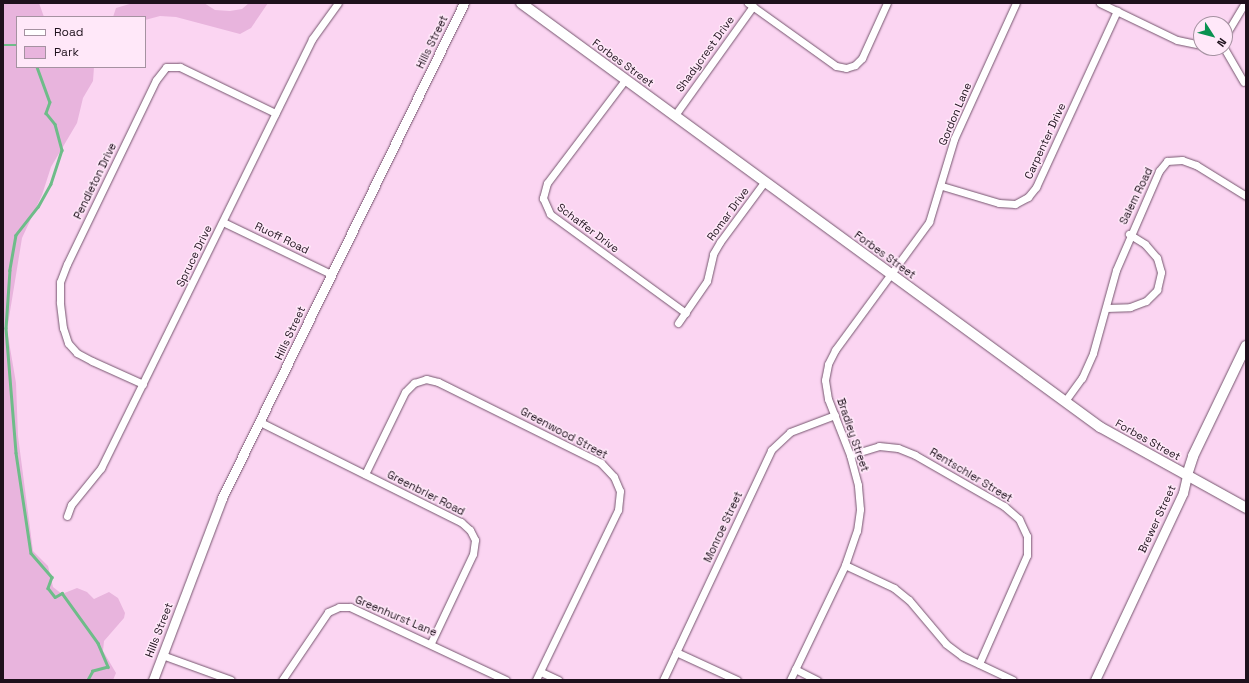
<!DOCTYPE html>
<html>
<head>
<meta charset="utf-8">
<style>
	body { margin:0 }
	#map { position:relative; width:1249px; height:683px; overflow:hidden; background:#fbd5f2; font-family:"Space Grotesk",sans-serif }
	div>[style] { position:absolute }
	.green>* { inset:0; background:#e8b4dd }
	.stream>* { height:2.5px; margin:-1.25px; padding:0 1.25px; transform-origin:1.25px; border-radius:1.25px; background:#6ebc89 }
	.roads { filter:drop-shadow(0 0 1px #75556e) drop-shadow(0 0 1px #75556e) }
	.minor>* { height:7px; margin:-3.5px; padding:0 3.5px; transform-origin:3.5px; border-radius:3.5px; background:#fff }
	.tertiary>* { height:9px; margin:-4.5px; padding:0 4.5px; transform-origin:4.5px; border-radius:4.5px; background:#fff }
	.secondary>* { height:10px; margin:-5px; padding:0 5px; transform-origin:5px; border-radius:5px; background:#fff }
	span { translate:-50% -50%; white-space:nowrap; text-align:center; line-height:1.15; -webkit-text-stroke:3px #ffe8f9; paint-order:stroke }
	.street-label { font-size:11px; color:#1e111c }
	.frame { position:absolute; inset:0; border:4px solid #1e111c; pointer-events:none }
	.legend { position:absolute; left:16px; top:16px; width:130px; height:52px; box-sizing:border-box; background:#ffe8f9; border:1px solid #a592a1; margin:0; padding:5px 7px; list-style:none; font-size:12px; color:#1e111c }
	.legend li { display:flex; align-items:center; gap:8px; height:20px }
	.legend b { width:20px; border:1px solid #a592a1 }
	.north { position:absolute; left:1193px; top:16px; width:40px; height:40px; box-sizing:border-box; background:#ffe8f9; border:1px solid #a592a1; border-radius:50%; rotate:126deg; font-size:11px; font-weight:700; line-height:16px; text-align:center; color:#1e111c }
	.north::after { content:''; display:block; margin:auto; width:14px; height:18px; background:#099150; clip-path:polygon(50% 0,100% 100%,50% 72%,0 100%) }
</style>
</head>
<body>
<div id="map">
	<div class="green">
		<div style="clip-path:polygon(3px 3px,39px 3px,44px 17px,17px 17px,17px 67px,94px 67px,93px 81px,83px 98px,77px 123px,51px 167px,42px 195px,22px 238px,7px 330px,16px 383px,18px 436px,33px 551px,48px 566px,53px 587px,62px 594px,77px 588px,87px 592px,94px 599px,109px 592px,118px 598px,125px 613px,124px 618px,104px 641px,103px 651px,116px 673px,113px 680px,3px 680px)"></div>
		<div style="clip-path:polygon(133px 3px,204px 3px,215px 10px,230px 11px,242px 9px,249px 3px,268px 3px,251px 28px,240px 34px,176px 17px,160px 16px,145px 20px,145px 17px,113px 17px,116px 8px)"></div>
	</div>
	<div class="stream">
		<div style="left:3px;top:45px;width:14px"></div>
		<div style="left:37px;top:67px;width:37px;rotate:70deg"></div>
		<div style="left:50px;top:102px;width:12px;rotate:110deg"></div>
		<div style="left:46px;top:113px;width:14px;rotate:51deg"></div>
		<div style="left:55px;top:124px;width:27px;rotate:75deg"></div>
		<div style="left:62px;top:150px;width:36px;rotate:108deg"></div>
		<div style="left:51px;top:184px;width:26px;rotate:119deg"></div>
		<div style="left:38px;top:207px;width:36px;rotate:128deg"></div>
		<div style="left:16px;top:235px;width:36px;rotate:100deg"></div>
		<div style="left:10px;top:270px;width:58px;rotate:93.9deg"></div>
		<div style="left:6px;top:328px;width:125px;rotate:85.4deg"></div>
		<div style="left:16px;top:453px;width:101px;rotate:81.5deg"></div>
		<div style="left:31px;top:553px;width:32px;rotate:49deg"></div>
		<div style="left:52px;top:577px;width:12px;rotate:110deg"></div>
		<div style="left:48px;top:588px;width:11px;rotate:52deg"></div>
		<div style="left:55px;top:597px;width:8px;rotate:-30deg"></div>
		<div style="left:62px;top:593px;width:62px;rotate:54.2deg"></div>
		<div style="left:98px;top:643px;width:26px;rotate:67deg"></div>
		<div style="left:108px;top:667px;width:16px;rotate:165deg"></div>
		<div style="left:93px;top:671px;width:10px;rotate:119deg"></div>
	</div>
	<div class="roads">
		<div class="minor">
			<div style="left:748px;top:3px;width:108px;rotate:35.6deg"></div>
			<div style="left:836px;top:66px;width:10px;rotate:11deg"></div>
			<div style="left:846px;top:68px;width:9px;rotate:-18deg"></div>
			<div style="left:855px;top:65px;width:10px;rotate:-45deg"></div>
			<div style="left:862px;top:58px;width:60px;rotate:-65.6deg"></div>
			<div style="left:1100px;top:3px;width:85px;rotate:25.7deg"></div>
			<div style="left:1177px;top:40px;width:25px;rotate:12deg"></div>
			<div style="left:1225px;top:36px;width:39px;rotate:-59deg"></div>
			<div style="left:1224px;top:48px;width:39px;rotate:60deg"></div>
			<div style="left:625px;top:80px;width:129px;rotate:127.1deg"></div>
			<div style="left:547px;top:183px;width:16px;rotate:105deg"></div>
			<div style="left:543px;top:198px;width:17px;rotate:66deg"></div>
			<div style="left:550px;top:214px;width:168px;rotate:36.1deg"></div>
			<div style="left:675px;top:115px;width:134px;rotate:-54.4deg"></div>
			<div style="left:942px;top:186px;width:59px;rotate:16.6deg"></div>
			<div style="left:999px;top:203px;width:16px;rotate:4deg"></div>
			<div style="left:1015px;top:204px;width:15px;rotate:-28deg"></div>
			<div style="left:1028px;top:197px;width:13px;rotate:-51deg"></div>
			<div style="left:1036px;top:187px;width:194px;rotate:-65.3deg"></div>
			<div style="left:223px;top:222px;width:120px;rotate:25.7deg"></div>
			<div style="left:1106px;top:308px;width:24px;rotate:-2deg"></div>
			<div style="left:1130px;top:307px;width:17px;rotate:-21deg"></div>
			<div style="left:1146px;top:301px;width:16px;rotate:-45deg"></div>
			<div style="left:1157px;top:290px;width:18px;rotate:-77deg"></div>
			<div style="left:1161px;top:272px;width:15px;rotate:-106deg"></div>
			<div style="left:1157px;top:258px;width:18px;rotate:-131deg"></div>
			<div style="left:1145px;top:244px;width:19px;rotate:-148deg"></div>
			<div style="left:678px;top:323px;width:51px;rotate:-55.4deg"></div>
			<div style="left:707px;top:281px;width:28px;rotate:-77deg"></div>
			<div style="left:713px;top:254px;width:14px;rotate:-60deg"></div>
			<div style="left:720px;top:242px;width:76px;rotate:-53.6deg"></div>
			<div style="left:143px;top:384px;width:56px;rotate:-155.7deg"></div>
			<div style="left:92px;top:361px;width:17px;rotate:-152deg"></div>
			<div style="left:77px;top:353px;width:13px;rotate:-132deg"></div>
			<div style="left:68px;top:343px;width:16px;rotate:-108deg"></div>
			<div style="left:63px;top:328px;width:26px;rotate:-97deg"></div>
			<div style="left:60px;top:302px;width:20px;rotate:-90deg"></div>
			<div style="left:60px;top:282px;width:19px;rotate:-69deg"></div>
			<div style="left:67px;top:264px;width:204px;rotate:-64.2deg"></div>
			<div style="left:156px;top:80px;width:16px;rotate:-52deg"></div>
			<div style="left:166px;top:67px;width:14px"></div>
			<div style="left:180px;top:67px;width:106px;rotate:25.8deg"></div>
			<div style="left:1065px;top:401px;width:29px;rotate:-54deg"></div>
			<div style="left:1082px;top:378px;width:27px;rotate:-66deg"></div>
			<div style="left:1093px;top:353px;width:86px;rotate:-74.5deg"></div>
			<div style="left:1116px;top:270px;width:108px;rotate:-66.5deg"></div>
			<div style="left:1159px;top:171px;width:13px;rotate:-51deg"></div>
			<div style="left:1167px;top:161px;width:15px;rotate:-4deg"></div>
			<div style="left:1182px;top:160px;width:15px;rotate:20deg"></div>
			<div style="left:1196px;top:165px;width:59px;rotate:31.8deg"></div>
			<div style="left:260px;top:422px;width:225px;rotate:26.5deg"></div>
			<div style="left:461px;top:522px;width:12px;rotate:42deg"></div>
			<div style="left:470px;top:530px;width:11px;rotate:63deg"></div>
			<div style="left:475px;top:540px;width:14px;rotate:98deg"></div>
			<div style="left:473px;top:554px;width:98px;rotate:115.3deg"></div>
			<div style="left:850px;top:455px;width:30px;rotate:-17deg"></div>
			<div style="left:879px;top:446px;width:19px;rotate:6deg"></div>
			<div style="left:898px;top:448px;width:18px;rotate:22deg"></div>
			<div style="left:915px;top:455px;width:103px;rotate:29.8deg"></div>
			<div style="left:1004px;top:506px;width:20px;rotate:41deg"></div>
			<div style="left:1019px;top:519px;width:19px;rotate:65deg"></div>
			<div style="left:1027px;top:536px;width:19px;rotate:90deg"></div>
			<div style="left:1027px;top:555px;width:119px;rotate:113.8deg"></div>
			<div style="left:365px;top:474px;width:91px;rotate:-64deg"></div>
			<div style="left:405px;top:392px;width:13px;rotate:-45deg"></div>
			<div style="left:414px;top:383px;width:13px;rotate:-18deg"></div>
			<div style="left:426px;top:379px;width:12px;rotate:14deg"></div>
			<div style="left:438px;top:382px;width:182px;rotate:26.4deg"></div>
			<div style="left:601px;top:463px;width:19px;rotate:47deg"></div>
			<div style="left:614px;top:477px;width:15px;rotate:67deg"></div>
			<div style="left:620px;top:491px;width:19px;rotate:96deg"></div>
			<div style="left:618px;top:510px;width:189px;rotate:115.8deg"></div>
			<div style="left:67px;top:516px;width:12px;rotate:-70deg"></div>
			<div style="left:71px;top:505px;width:48px;rotate:-51deg"></div>
			<div style="left:101px;top:468px;width:478px;rotate:-63.8deg"></div>
			<div style="left:312px;top:39px;width:44px;rotate:-54.2deg"></div>
			<div style="left:845px;top:565px;width:54px;rotate:25.1deg"></div>
			<div style="left:894px;top:588px;width:19px;rotate:39deg"></div>
			<div style="left:909px;top:600px;width:57px;rotate:49.9deg"></div>
			<div style="left:946px;top:644px;width:20px;rotate:37deg"></div>
			<div style="left:962px;top:656px;width:56px;rotate:25.2deg"></div>
			<div style="left:676px;top:652px;width:67px;rotate:24.7deg"></div>
			<div style="left:162px;top:655px;width:73px;rotate:19.9deg"></div>
			<div style="left:795px;top:669px;width:25px;rotate:27deg"></div>
			<div style="left:541px;top:672px;width:19px;rotate:25deg"></div>
			<div style="left:282px;top:680px;width:82px;rotate:-55.9deg"></div>
			<div style="left:328px;top:612px;width:12px;rotate:-24deg"></div>
			<div style="left:339px;top:607px;width:11px"></div>
			<div style="left:350px;top:607px;width:172px;rotate:25.1deg"></div>
			<div style="left:663px;top:680px;width:254px;rotate:-64.8deg"></div>
			<div style="left:771px;top:450px;width:26px;rotate:-43deg"></div>
			<div style="left:790px;top:432px;width:48px;rotate:-20.7deg"></div>
			<div style="left:790px;top:680px;width:127px;rotate:-64.4deg"></div>
			<div style="left:845px;top:565px;width:36px;rotate:-71deg"></div>
			<div style="left:857px;top:531px;width:22px;rotate:-82deg"></div>
			<div style="left:860px;top:509px;width:24px;rotate:-95deg"></div>
			<div style="left:858px;top:485px;width:31px;rotate:-105deg"></div>
			<div style="left:850px;top:455px;width:60px;rotate:-111.4deg"></div>
			<div style="left:828px;top:399px;width:19px;rotate:-99deg"></div>
			<div style="left:825px;top:380px;width:16px;rotate:-79deg"></div>
			<div style="left:828px;top:364px;width:16px;rotate:-63deg"></div>
			<div style="left:835px;top:350px;width:159px;rotate:-53.7deg"></div>
			<div style="left:929px;top:222px;width:87px;rotate:-73.2deg"></div>
			<div style="left:954px;top:139px;width:149px;rotate:-65.5deg"></div>
		</div>
		<div class="tertiary">
			<div style="left:153px;top:680px;width:195px;rotate:-69.2deg"></div>
			<div style="left:222px;top:498px;width:551px;rotate:-63.95deg"></div>
			<div style="left:1095px;top:680px;width:207px;rotate:-64.8deg"></div>
			<div style="left:1183px;top:493px;width:18px;rotate:-77deg"></div>
		</div>
		<div class="secondary">
			<div style="left:521px;top:3px;width:718px;rotate:36.22deg"></div>
			<div style="left:1100px;top:427px;width:167px;rotate:29deg"></div>
			<div style="left:1187px;top:475px;width:20px;rotate:-72deg"></div>
			<div style="left:1193px;top:456px;width:122px;rotate:-64.3deg"></div>
		</div>
	</div>
	<div class="street-label">
		<span style="left:432px;top:42px;rotate:-64deg">Hills Street</span>
		<span style="left:705px;top:54px;rotate:-54deg">Shadycrest Drive</span>
		<span style="left:623px;top:63px;rotate:36deg">Forbes Street</span>
		<span style="left:955px;top:114px;rotate:-67deg">Gordon Lane</span>
		<span style="left:1045px;top:141px;rotate:-65deg">Carpenter Drive</span>
		<span style="left:95px;top:181px;rotate:-64deg">Pendleton Drive</span>
		<span style="left:1136px;top:196px;rotate:-64deg">Salem Road</span>
		<span style="left:728px;top:214px;rotate:-54deg">Romar Drive</span>
		<span style="left:588px;top:228px;rotate:37deg">Schaffer Drive</span>
		<span style="left:282px;top:238px;rotate:26deg">Ruoff Road</span>
		<span style="left:885px;top:255px;rotate:36deg">Forbes Street</span>
		<span style="left:194px;top:256px;rotate:-64deg">Spruce Drive</span>
		<span style="left:290px;top:333px;rotate:-65deg">Hills Street</span>
		<span style="left:564px;top:433px;rotate:28deg">Greenwood Street</span>
		<span style="left:853px;top:435px;rotate:71deg">Bradley Street</span>
		<span style="left:1148px;top:440px;rotate:29deg">Forbes Street</span>
		<span style="left:971px;top:475px;rotate:31deg">Rentschler Street</span>
		<span style="left:426px;top:493px;rotate:27deg">Greenbrier Road</span>
		<span style="left:1157px;top:519px;rotate:-65deg">Brewer Street</span>
		<span style="left:723px;top:527px;rotate:-65deg">Monroe Street</span>
		<span style="left:396px;top:616px;rotate:23deg">Greenhurst Lane</span>
		<span style="left:159px;top:630px;rotate:-69deg">Hills Street</span>
	</div>
	<div class="frame"></div>
	<ul class="legend">
	<li><b style="height:5px;background:#fff"></b>Road</li>
	<li><b style="height:11px;background:#e8b4dd"></b>Park</li>
	</ul>
	<div class="north">N</div>
</div>
</body>
</html>
